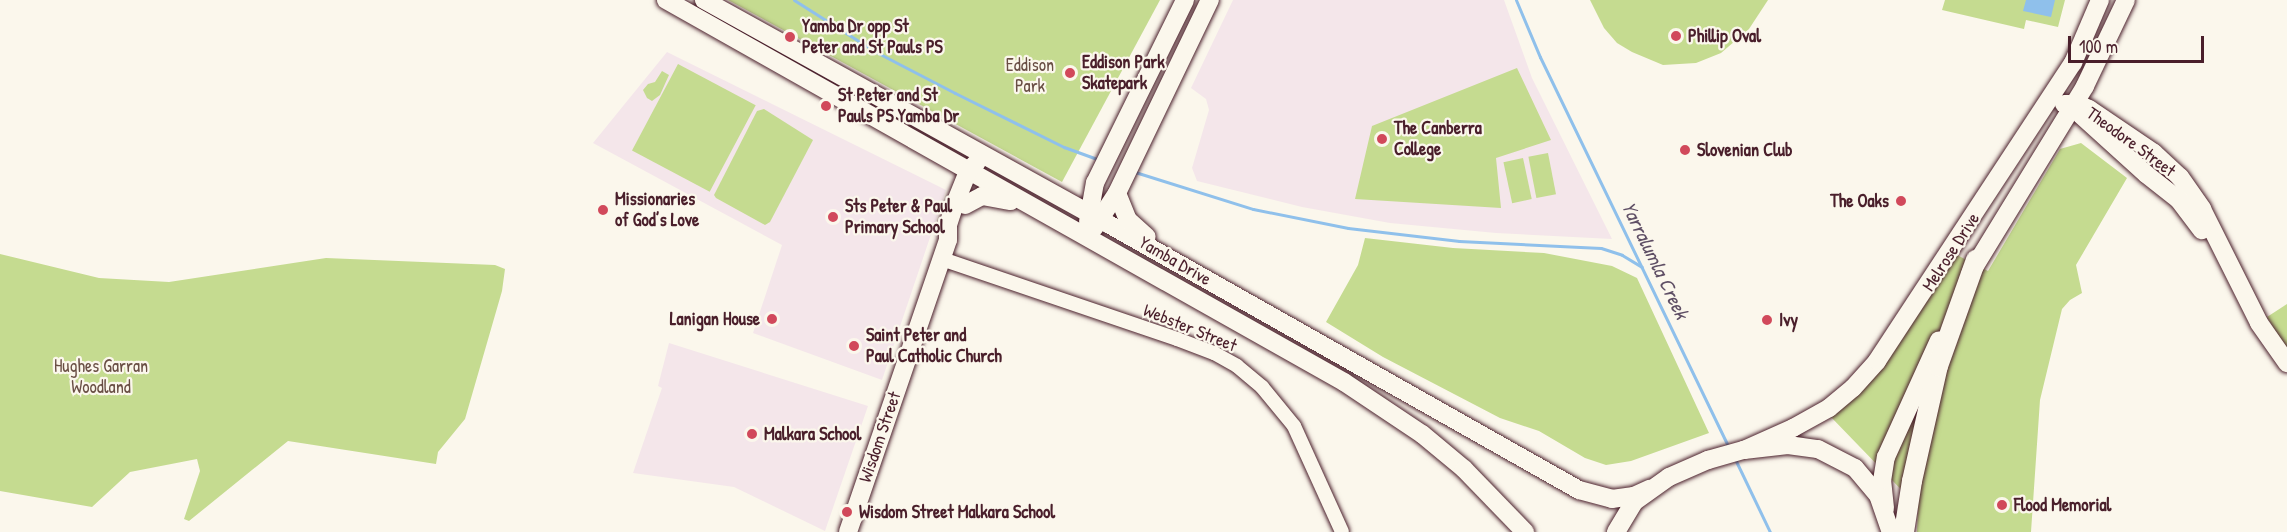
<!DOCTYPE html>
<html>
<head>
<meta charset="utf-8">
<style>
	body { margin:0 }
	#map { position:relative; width:2287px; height:532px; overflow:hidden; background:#fbf7ec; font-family:"Patrick Hand",sans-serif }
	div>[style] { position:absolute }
	.built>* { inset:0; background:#f4e6ea }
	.green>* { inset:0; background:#c5db90; transform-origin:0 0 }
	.water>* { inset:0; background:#8fc0eb }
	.stream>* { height:3px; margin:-1.5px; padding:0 1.5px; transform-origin:1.5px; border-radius:1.5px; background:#8fc0eb }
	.roads { filter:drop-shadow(0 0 2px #4a1f2b) drop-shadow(0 0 2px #4a1f2b) }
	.minor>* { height:14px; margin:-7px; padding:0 7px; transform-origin:7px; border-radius:7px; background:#fbf7ec }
	.major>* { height:18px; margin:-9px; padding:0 9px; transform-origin:9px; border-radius:9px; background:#fbf7ec }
	.highway>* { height:20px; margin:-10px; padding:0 10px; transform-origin:10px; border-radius:10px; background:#fbf7ec }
	.dots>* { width:16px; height:16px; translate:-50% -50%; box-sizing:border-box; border:3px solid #fbf7ec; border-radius:50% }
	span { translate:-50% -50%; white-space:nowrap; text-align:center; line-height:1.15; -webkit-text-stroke:4.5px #fbf7ec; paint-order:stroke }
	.poi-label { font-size:18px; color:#4a1f2b; font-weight:700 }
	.left { translate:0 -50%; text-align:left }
	.right { translate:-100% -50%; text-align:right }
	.park-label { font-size:18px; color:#694e44 }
	.street-label { font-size:18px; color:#4a1f2b }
	.water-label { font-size:20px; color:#5f4f65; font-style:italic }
	.scale { position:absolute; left:2068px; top:36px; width:136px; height:27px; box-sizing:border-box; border:3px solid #4a1f2b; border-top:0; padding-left:8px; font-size:18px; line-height:21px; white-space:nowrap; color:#4a1f2b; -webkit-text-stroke:4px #fbf7ec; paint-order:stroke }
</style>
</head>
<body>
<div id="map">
	<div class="built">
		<div style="clip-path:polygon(1233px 0,1504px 0,1532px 78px,1612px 239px,1496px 233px,1390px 223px,1302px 207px,1197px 181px,1192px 168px,1209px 110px,1206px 99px,1191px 88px)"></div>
		<div style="clip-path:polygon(667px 52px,946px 190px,882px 380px,753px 333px,782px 245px,593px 143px)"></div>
		<div style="clip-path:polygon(669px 343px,868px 406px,825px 531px,734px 487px,633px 473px,662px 388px,658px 386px)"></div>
	</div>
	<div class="green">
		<div style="clip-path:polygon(728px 0,1160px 0,1062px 182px)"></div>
		<div style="clip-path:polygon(1590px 0,1768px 0,1749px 29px,1721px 53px,1696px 63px,1663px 65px,1632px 52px,1617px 43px,1604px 28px)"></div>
		<div style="clip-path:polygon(1945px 0,2065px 0,2058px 27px,2026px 20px,2024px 29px,1942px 10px)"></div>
		<div style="left:678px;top:64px;width:88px;height:98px;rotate:28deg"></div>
		<div style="clip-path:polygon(1517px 68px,1551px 140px,1496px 158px,1501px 208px,1355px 199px,1372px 126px)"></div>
		<div style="clip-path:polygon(662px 71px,669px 75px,660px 95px,652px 101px,647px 98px,643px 90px,648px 84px,655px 82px)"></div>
		<div style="clip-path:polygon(764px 109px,813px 140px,770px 222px,765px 225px,716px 198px,714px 195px,757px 111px)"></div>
		<div style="clip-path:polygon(2081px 143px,2127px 178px,2076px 265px,2082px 293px,2070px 300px,2062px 309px,2040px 400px,2031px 532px,1917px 532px,1918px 507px,1829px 415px,1955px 254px,1988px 271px,2060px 149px)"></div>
		<div style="left:1548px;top:153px;width:42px;height:20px;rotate:79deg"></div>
		<div style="left:1523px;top:158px;width:42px;height:20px;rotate:78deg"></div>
		<div style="clip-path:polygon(1365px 238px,1453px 248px,1544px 253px,1612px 266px,1637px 278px,1709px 433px,1631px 461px,1606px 465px,1585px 458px,1539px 431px,1500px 418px,1383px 357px,1326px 322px,1358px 265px)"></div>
		<div style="clip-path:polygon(0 254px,99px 278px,169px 282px,326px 258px,495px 265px,505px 269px,502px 291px,465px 419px,438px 452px,436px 464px,288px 441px,189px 521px,184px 519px,200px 471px,197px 459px,130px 472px,92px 507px,0 491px)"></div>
		<div style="clip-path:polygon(2287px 304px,2287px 350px,2267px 317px)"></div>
	</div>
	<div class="water">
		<div style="clip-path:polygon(2026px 0,2055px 0,2051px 17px,2023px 11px)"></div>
	</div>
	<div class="stream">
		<div style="left:794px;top:0;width:97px;rotate:32.4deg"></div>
		<div style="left:876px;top:52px;width:89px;rotate:27.4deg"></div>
		<div style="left:955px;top:93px;width:122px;rotate:26.4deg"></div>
		<div style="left:1064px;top:147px;width:38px;rotate:20deg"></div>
		<div style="left:1516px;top:0;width:62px;rotate:67.2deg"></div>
		<div style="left:1540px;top:57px;width:434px;rotate:64.2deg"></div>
		<div style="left:1135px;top:172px;width:124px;rotate:17.4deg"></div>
		<div style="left:1253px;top:209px;width:97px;rotate:11.3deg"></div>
		<div style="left:1348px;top:228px;width:112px;rotate:6.7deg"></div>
		<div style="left:1459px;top:241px;width:142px;rotate:2.8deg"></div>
		<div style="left:1601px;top:248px;width:22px;rotate:18deg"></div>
		<div style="left:1622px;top:255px;width:23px;rotate:31deg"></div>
		<div style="left:1735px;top:459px;width:81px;rotate:64.4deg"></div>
	</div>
	<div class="roads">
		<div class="minor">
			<div style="left:942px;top:259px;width:248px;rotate:18.8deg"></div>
			<div style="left:1177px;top:339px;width:40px;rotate:21deg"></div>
			<div style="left:1214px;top:353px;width:26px;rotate:29deg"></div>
			<div style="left:1237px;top:366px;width:33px;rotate:40deg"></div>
			<div style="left:1262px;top:387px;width:50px;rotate:50.6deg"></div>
			<div style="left:1294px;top:426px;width:116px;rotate:65.6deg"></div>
		</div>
		<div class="major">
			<div style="left:666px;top:0;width:778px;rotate:29.4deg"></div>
			<div style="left:1344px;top:382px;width:94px;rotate:33.7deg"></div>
			<div style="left:1422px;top:434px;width:55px;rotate:39.8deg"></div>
			<div style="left:1464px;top:469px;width:88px;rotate:45.9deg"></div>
			<div style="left:704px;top:0;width:464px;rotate:29deg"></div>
			<div style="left:1110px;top:225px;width:539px;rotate:29.47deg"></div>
			<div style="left:1579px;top:490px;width:34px;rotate:15deg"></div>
			<div style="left:1612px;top:499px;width:22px;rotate:-8deg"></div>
			<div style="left:1634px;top:496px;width:17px;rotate:-25deg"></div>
			<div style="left:2064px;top:104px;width:14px"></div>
			<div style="left:2078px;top:104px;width:12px;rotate:24deg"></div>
			<div style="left:2089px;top:109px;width:78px;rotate:34.1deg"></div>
			<div style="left:2154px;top:153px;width:35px;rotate:43deg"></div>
			<div style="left:2180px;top:177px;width:39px;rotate:55deg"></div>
			<div style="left:2202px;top:209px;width:127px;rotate:63.4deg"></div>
			<div style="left:2259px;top:323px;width:49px;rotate:55deg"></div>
			<div style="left:2081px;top:115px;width:88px;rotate:42.2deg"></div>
			<div style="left:2146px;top:174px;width:42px;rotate:38.2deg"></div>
			<div style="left:2179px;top:200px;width:38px;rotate:53deg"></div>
			<div style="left:1117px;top:193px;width:29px;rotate:68deg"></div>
			<div style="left:1128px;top:220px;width:25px;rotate:42deg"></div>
			<div style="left:965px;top:205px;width:19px;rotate:-28deg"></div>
			<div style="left:982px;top:196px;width:29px;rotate:10deg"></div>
			<div style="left:1088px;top:222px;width:40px;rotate:-80deg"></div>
			<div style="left:1095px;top:183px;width:204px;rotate:-63.8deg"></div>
			<div style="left:1094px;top:228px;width:42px;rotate:-56.7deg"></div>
			<div style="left:1117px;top:193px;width:214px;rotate:-64.3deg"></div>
			<div style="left:1970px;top:274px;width:220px;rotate:-58.5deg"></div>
			<div style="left:2085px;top:86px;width:95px;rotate:-64.5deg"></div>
			<div style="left:1744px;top:450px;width:54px;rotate:-24.2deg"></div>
			<div style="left:1793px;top:428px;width:41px;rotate:-29.1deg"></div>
			<div style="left:1829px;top:408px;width:31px;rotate:-40deg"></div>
			<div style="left:1853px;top:388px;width:36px;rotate:-48deg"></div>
			<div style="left:1877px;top:361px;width:357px;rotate:-56.7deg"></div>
			<div style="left:2073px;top:63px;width:69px;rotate:-66.8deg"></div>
			<div style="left:1885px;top:508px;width:27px;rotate:-96deg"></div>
			<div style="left:1882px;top:481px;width:24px;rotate:-81deg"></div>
			<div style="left:1886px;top:457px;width:128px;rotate:-65.6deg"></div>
			<div style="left:848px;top:532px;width:309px;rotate:-71.1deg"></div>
			<div style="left:948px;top:240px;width:15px;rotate:-90deg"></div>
			<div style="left:948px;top:225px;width:20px;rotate:-72deg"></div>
			<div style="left:954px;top:206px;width:38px;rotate:-68deg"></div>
			<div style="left:968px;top:171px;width:13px;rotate:-45deg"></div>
			<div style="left:1616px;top:532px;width:35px;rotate:-59deg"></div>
			<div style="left:1634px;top:502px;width:43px;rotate:-35.5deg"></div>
			<div style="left:1669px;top:477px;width:43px;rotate:-23.6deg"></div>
			<div style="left:1708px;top:460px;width:37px;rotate:-16deg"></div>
			<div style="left:1744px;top:450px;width:44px;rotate:-6.5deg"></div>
			<div style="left:1788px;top:445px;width:30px;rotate:8deg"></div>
			<div style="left:1818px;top:449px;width:42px;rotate:27.2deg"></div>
			<div style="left:1855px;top:468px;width:35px;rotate:50deg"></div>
			<div style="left:1878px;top:495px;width:39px;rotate:71deg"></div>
		</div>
		<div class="highway">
			<div style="left:1904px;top:532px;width:52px;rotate:-81.1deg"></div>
			<div style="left:1912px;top:481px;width:118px;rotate:-77.3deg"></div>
			<div style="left:1938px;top:366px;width:113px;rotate:-70.3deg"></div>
		</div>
	</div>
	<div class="dots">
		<div style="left:1676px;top:36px;background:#d1495b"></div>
		<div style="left:790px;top:37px;background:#d1495b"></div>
		<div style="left:1070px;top:73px;background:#d1495b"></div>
		<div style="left:826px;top:106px;background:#d1495b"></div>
		<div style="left:1382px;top:139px;background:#d1495b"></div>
		<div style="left:1685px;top:150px;background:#d1495b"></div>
		<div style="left:1901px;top:201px;background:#d1495b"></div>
		<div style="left:603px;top:210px;background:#d1495b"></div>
		<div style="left:833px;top:217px;background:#d1495b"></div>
		<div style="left:772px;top:319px;background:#d1495b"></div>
		<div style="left:1767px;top:320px;background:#d1495b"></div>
		<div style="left:854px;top:346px;background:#d1495b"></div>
		<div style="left:752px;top:434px;background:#d1495b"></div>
		<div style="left:2002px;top:505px;background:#d1495b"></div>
		<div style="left:847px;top:512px;background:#d1495b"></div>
	</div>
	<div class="poi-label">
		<span class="left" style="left:802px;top:37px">Yamba Dr opp St<br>Peter and St Pauls PS</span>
		<span class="left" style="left:1688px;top:36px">Phillip Oval</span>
		<span class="left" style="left:1082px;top:73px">Eddison Park<br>Skatepark</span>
		<span class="left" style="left:838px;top:106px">St Peter and St<br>Pauls PS Yamba Dr</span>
		<span class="left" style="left:1394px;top:139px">The Canberra<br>College</span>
		<span class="left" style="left:1697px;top:150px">Slovenian Club</span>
		<span class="left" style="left:615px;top:210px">Missionaries<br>of God’s Love</span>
		<span class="right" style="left:1889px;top:201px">The Oaks</span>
		<span class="left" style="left:845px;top:217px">Sts Peter &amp; Paul<br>Primary School</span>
		<span class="right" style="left:760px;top:319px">Lanigan House</span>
		<span class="left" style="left:1779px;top:320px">Ivy</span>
		<span class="left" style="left:866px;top:346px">Saint Peter and<br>Paul Catholic Church</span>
		<span class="left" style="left:764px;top:434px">Malkara School</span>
		<span class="left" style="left:2014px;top:505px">Flood Memorial</span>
		<span class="left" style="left:859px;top:512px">Wisdom Street Malkara School</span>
	</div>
	<div class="park-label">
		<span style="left:1030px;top:76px">Eddison<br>Park</span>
		<span style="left:101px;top:377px">Hughes Garran<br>Woodland</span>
	</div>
	<div class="street-label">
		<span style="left:2131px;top:142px;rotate:36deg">Theodore Street</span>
		<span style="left:1951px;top:252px;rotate:-57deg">Melrose Drive</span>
		<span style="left:1175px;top:261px;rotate:30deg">Yamba Drive</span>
		<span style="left:1190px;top:328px;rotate:22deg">Webster Street</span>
		<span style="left:880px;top:437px;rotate:-71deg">Wisdom Street</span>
	</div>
	<div class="water-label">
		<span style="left:1656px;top:260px;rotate:64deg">Yarralumla Creek</span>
	</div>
	<div class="scale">100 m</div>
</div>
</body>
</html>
